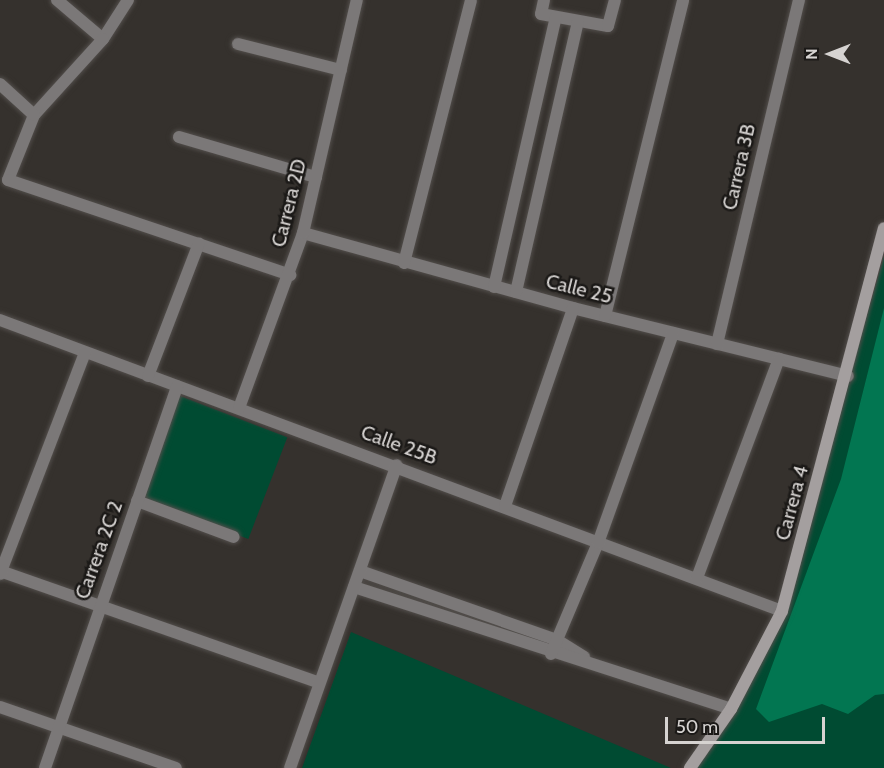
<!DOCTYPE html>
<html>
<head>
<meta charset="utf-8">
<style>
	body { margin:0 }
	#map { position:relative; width:884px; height:768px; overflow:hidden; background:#35312d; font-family:Cabin,sans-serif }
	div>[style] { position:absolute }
	.green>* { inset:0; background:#004b32; transform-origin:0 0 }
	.forest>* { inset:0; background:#027651 }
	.roads { filter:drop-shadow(0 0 2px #524e4b) drop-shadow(0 0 2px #524e4b) }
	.minor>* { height:12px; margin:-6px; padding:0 6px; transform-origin:6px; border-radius:6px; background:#7b7878 }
	.secondary>* { height:12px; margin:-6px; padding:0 6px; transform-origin:6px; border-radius:6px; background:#a49f9f }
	span { translate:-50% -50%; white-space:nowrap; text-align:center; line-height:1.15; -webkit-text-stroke:5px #1b1917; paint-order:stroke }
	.street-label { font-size:20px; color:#d6d3d1 }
	.north { position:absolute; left:800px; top:24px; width:60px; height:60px; -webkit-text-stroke:4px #1b1917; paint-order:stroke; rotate:270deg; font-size:16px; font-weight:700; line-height:24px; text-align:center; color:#d6d3d1 }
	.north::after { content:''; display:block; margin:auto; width:21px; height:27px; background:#d6d3d1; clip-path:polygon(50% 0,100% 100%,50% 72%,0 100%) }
	.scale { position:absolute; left:665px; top:717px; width:160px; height:27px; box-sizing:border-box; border:3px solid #d6d3d1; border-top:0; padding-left:8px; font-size:18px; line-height:21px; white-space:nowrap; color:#d6d3d1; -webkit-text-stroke:4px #1b1917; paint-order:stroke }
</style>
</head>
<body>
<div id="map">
	<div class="green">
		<div style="clip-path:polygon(884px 256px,884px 768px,690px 768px,782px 611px)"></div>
		<div style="left:180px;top:396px;width:115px;height:109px;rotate:21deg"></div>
		<div style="clip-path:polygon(351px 632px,671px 768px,302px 768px)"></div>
	</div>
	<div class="forest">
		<div style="clip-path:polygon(884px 308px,884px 694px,875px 695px,848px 714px,822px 704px,769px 722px,756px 709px,841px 479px)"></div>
	</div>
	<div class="roads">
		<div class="minor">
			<div style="left:57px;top:0;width:60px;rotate:40.3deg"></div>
			<div style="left:128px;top:0;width:46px;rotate:122.7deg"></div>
			<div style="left:103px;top:39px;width:103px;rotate:132.2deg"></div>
			<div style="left:34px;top:115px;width:70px;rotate:111.8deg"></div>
			<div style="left:8px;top:180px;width:298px;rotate:18.6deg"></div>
			<div style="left:544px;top:0;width:14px;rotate:102deg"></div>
			<div style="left:541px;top:14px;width:68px;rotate:10.2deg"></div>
			<div style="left:608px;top:26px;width:27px;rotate:-75deg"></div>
			<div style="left:238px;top:44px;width:106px;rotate:14.2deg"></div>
			<div style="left:0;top:84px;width:46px;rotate:42.4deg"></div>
			<div style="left:179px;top:137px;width:143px;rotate:16.3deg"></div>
			<div style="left:303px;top:233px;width:280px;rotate:15.5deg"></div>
			<div style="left:573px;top:308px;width:283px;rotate:13.9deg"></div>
			<div style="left:404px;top:263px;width:271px;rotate:-75.7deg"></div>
			<div style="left:494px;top:287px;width:277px;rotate:-77.1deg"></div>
			<div style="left:516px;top:292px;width:278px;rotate:-77.1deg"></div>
			<div style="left:605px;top:316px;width:325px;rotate:-76.1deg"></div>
			<div style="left:0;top:320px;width:834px;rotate:20.41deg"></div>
			<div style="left:717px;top:344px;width:354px;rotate:-76.6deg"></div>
			<div style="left:148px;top:376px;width:142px;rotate:-69deg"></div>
			<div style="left:239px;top:408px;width:186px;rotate:-69.9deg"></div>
			<div style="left:303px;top:233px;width:239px;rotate:-77deg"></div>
			<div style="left:137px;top:501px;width:103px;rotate:20.4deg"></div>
			<div style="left:505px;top:506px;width:209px;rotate:-71deg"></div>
			<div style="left:0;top:571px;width:338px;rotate:19.3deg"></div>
			<div style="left:360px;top:571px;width:209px;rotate:19.3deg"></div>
			<div style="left:557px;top:640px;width:32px;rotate:32deg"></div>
			<div style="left:0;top:574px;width:237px;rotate:-69deg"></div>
			<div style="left:697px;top:578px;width:234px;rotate:-69.5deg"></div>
			<div style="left:354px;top:587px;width:396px;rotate:17.9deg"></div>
			<div style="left:551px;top:654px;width:121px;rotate:-67.1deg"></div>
			<div style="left:598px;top:543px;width:223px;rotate:-70.3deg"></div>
			<div style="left:0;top:707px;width:186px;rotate:19.1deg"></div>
			<div style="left:45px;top:768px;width:404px;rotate:-70.9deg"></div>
			<div style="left:290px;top:768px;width:321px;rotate:-70.6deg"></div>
		</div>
		<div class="secondary">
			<div style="left:690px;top:768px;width:72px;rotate:-55.2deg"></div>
			<div style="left:731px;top:709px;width:110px;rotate:-62.5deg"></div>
			<div style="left:782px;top:611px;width:396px;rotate:-75.1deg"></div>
		</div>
	</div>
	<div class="street-label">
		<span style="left:739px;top:167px;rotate:-77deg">Carrera 3B</span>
		<span style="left:289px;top:203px;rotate:-76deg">Carrera 2D</span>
		<span style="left:579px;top:289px;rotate:14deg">Calle 25</span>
		<span style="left:399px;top:445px;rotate:20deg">Calle 25B</span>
		<span style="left:792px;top:503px;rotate:-75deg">Carrera 4</span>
		<span style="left:99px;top:550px;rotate:-70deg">Carrera 2C 2</span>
	</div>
	<div class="north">N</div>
	<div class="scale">50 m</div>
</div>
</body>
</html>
